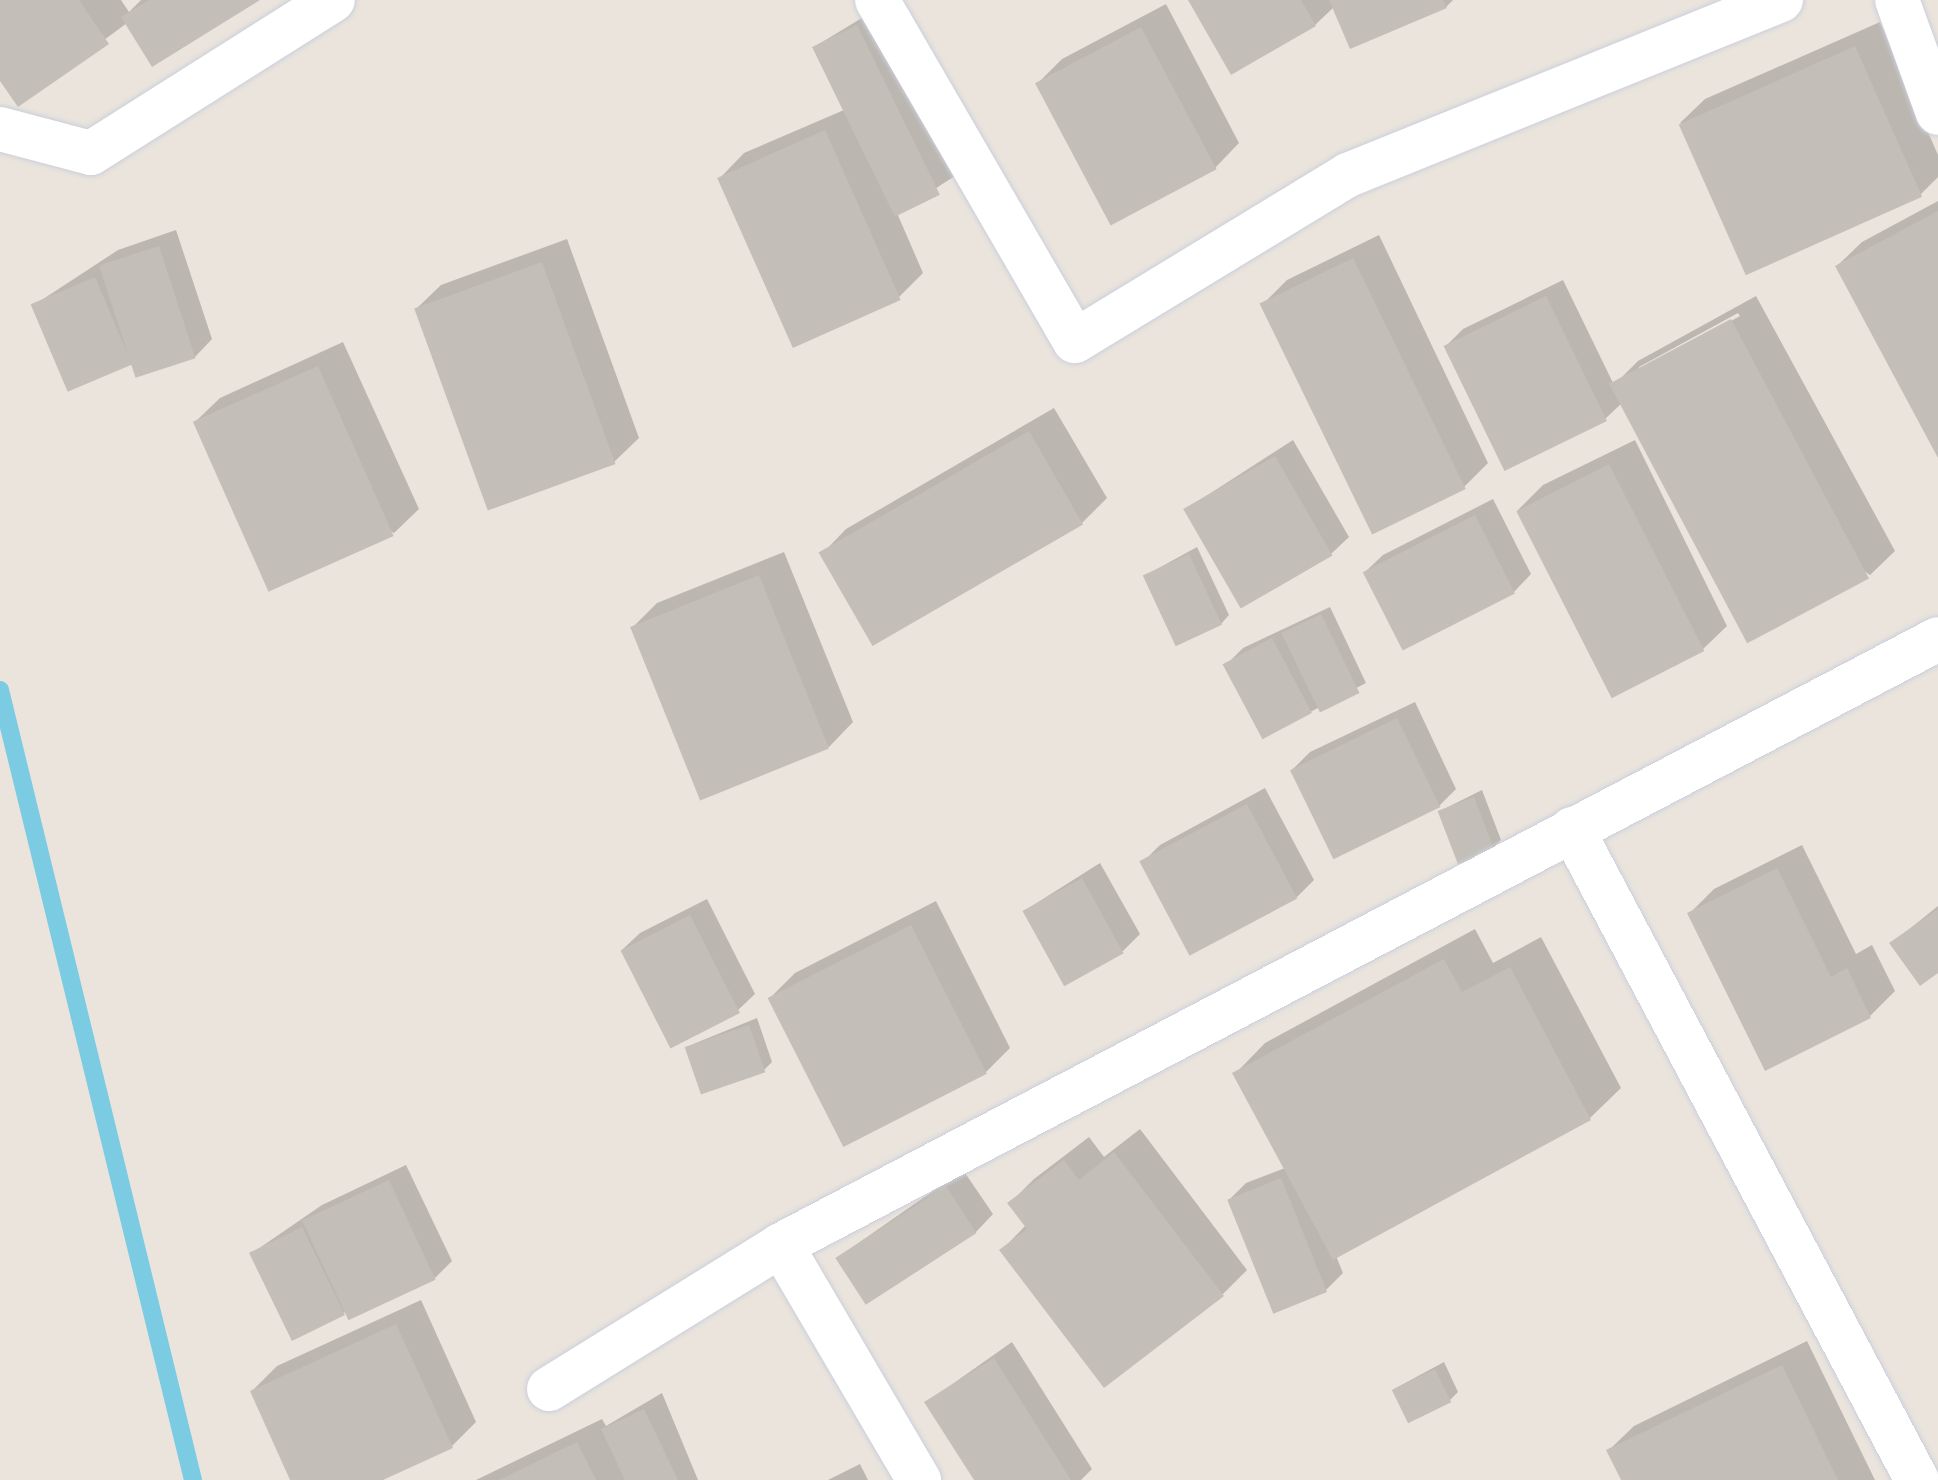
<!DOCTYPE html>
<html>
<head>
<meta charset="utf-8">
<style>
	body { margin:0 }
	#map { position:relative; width:1938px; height:1480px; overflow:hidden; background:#eae4dd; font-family:Arial,sans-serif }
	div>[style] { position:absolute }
	.shadow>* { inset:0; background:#0003 }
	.stream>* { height:18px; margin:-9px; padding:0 9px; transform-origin:9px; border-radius:9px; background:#7bcce2 }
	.building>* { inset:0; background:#c3bfb8; transform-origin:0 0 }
	.roads { filter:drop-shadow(0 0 2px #cbcfda) drop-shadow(0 0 2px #cbcfda) }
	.street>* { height:44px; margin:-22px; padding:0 22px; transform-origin:22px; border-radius:22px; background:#fff }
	span { translate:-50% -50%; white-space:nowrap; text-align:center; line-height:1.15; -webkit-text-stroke:6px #fff; paint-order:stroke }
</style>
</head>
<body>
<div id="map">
	<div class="shadow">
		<div style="clip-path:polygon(0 0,121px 0,129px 12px,141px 0,256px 0,127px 23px,18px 104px,0 77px)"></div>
		<div style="clip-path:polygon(1190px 0,1453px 0,1446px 7px,1334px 7px,1315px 25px)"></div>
		<div style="clip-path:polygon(1166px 4px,1239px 143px,1215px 168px,1037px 84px,1062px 59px)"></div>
		<div style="clip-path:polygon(875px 10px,955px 176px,897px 213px,923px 273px,898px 298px,720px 178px,744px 153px,844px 110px,814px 47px)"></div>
		<div style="clip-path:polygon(1880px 22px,1938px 155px,1938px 177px,1920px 195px,1680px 123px,1705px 99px)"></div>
		<div style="clip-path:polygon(1938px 201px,1938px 454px,1837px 266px,1862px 242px)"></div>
		<div style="clip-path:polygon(176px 230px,212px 339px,195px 357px,131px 363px,34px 305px,118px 250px)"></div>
		<div style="clip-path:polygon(1379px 235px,1488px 463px,1463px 488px,1262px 305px,1287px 280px)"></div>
		<div style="clip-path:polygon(567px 239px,639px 438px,614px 462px,416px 309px,441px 285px)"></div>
		<div style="clip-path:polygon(evenodd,1563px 280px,1614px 385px,1638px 361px,1756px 296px,1895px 551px,1870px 575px,1622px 403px,1605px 419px,1445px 347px,1463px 329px,1563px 280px,1738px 313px,1740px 316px,1639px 372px,1639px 367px,1738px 313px)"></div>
		<div style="clip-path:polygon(343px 342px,419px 509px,394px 533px,195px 422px,220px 398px)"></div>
		<div style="clip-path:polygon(1054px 408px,1107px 498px,1082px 523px,822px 554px,846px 529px)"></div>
		<div style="clip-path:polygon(1293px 440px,1349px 537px,1331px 554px,1186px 509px)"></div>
		<div style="clip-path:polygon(1635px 440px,1727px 626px,1702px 650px,1518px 510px,1543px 485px)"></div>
		<div style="clip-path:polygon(1493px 499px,1531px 574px,1514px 592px,1365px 572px,1383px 555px)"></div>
		<div style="clip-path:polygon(1197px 547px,1229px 615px,1221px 624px,1146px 575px)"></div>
		<div style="clip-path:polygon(784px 552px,853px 722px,829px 747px,632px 628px,657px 603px)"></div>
		<div style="clip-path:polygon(1330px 607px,1366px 683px,1264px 736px,1226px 665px,1243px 648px)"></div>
		<div style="clip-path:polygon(1415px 702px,1456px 789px,1439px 806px,1292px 770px,1310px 752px)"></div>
		<div style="clip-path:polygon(1265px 788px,1314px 880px,1297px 897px,1143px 862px,1160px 845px)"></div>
		<div style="clip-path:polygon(1482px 790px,1501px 840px,1493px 848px,1440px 811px)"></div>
		<div style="clip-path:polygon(1802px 845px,1856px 954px,1872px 945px,1895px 991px,1870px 1016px,1766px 1068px,1689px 914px,1714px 889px)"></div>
		<div style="clip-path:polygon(1100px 863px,1140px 934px,1123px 951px,1024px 911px)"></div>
		<div style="clip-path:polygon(707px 899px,755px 994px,737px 1011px,622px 950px,640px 933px)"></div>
		<div style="clip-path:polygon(936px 901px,1010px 1048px,985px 1073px,770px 998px,795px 973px)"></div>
		<div style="clip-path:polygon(1938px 906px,1938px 971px,1892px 943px)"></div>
		<div style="clip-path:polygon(1475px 929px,1493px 963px,1541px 937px,1621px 1088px,1590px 1118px,1336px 1256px,1343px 1273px,1326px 1290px,1229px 1200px,1246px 1183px,1285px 1168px,1235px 1074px,1265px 1043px)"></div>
		<div style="clip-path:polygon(757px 1018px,772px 1062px,764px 1070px,686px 1047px)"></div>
		<div style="clip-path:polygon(1140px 1129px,1247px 1270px,1223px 1294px,1002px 1250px,1026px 1225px,1010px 1203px,1034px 1179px,1089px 1137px,1104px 1157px)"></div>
		<div style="clip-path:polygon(406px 1165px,452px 1261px,435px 1278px,343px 1313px,252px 1253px,322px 1205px)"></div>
		<div style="clip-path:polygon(963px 1170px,993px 1214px,976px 1232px,837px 1258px)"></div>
		<div style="clip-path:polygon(421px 1300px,476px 1422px,451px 1447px,379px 1480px,293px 1480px,252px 1391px,277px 1366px)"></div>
		<div style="clip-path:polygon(1807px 1341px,1875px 1480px,1623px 1480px,1609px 1450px,1634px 1426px)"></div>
		<div style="clip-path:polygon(1012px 1342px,1092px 1469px,1081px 1480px,976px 1480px,927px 1402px)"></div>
		<div style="clip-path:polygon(1444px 1362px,1458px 1392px,1450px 1400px,1394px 1389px)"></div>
		<div style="clip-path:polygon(662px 1393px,698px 1480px,476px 1480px,602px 1419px,606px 1426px)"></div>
		<div style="clip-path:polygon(860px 1464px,868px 1480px,828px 1480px)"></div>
	</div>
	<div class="stream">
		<div style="left:0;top:690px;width:813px;rotate:76.27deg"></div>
	</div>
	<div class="building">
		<div style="clip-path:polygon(0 0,79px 0,109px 44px,18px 107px,0 81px)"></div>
		<div style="clip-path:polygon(149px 0,260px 0,152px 67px,121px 17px)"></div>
		<div style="clip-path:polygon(1188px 0,1301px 0,1316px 26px,1231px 75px)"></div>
		<div style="clip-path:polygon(1329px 0,1443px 0,1447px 8px,1350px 49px)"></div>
		<div style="left:857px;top:25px;width:189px;height:50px;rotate:64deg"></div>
		<div style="left:1141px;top:27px;width:161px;height:120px;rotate:62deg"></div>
		<div style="left:1855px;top:46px;width:165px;height:193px;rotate:66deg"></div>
		<div style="left:825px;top:130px;width:186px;height:118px;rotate:66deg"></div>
		<div style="clip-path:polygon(1938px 211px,1938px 458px,1835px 266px)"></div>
		<div style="left:159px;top:246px;width:118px;height:63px;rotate:72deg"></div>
		<div style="left:1353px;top:258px;width:257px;height:104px;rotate:64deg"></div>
		<div style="left:542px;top:262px;width:215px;height:136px;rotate:70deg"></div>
		<div style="left:95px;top:277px;width:95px;height:70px;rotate:67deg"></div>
		<div style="left:1546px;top:296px;width:139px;height:114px;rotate:64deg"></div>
		<div style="left:1731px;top:319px;width:294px;height:138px;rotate:62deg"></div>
		<div style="left:318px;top:366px;width:186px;height:137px;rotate:66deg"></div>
		<div style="left:1029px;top:431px;width:108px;height:243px;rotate:60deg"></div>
		<div style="left:1275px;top:456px;width:115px;height:106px;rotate:60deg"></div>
		<div style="left:1609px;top:464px;width:210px;height:104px;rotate:63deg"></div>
		<div style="left:1475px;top:515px;width:88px;height:126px;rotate:63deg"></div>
		<div style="left:1189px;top:554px;width:78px;height:51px;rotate:65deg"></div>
		<div style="left:759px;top:575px;width:187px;height:139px;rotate:68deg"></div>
		<div style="left:1321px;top:614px;width:88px;height:44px;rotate:64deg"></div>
		<div style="left:1272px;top:638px;width:85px;height:56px;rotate:62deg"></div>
		<div style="left:1397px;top:718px;width:99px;height:119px;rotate:64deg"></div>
		<div style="left:1474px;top:797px;width:57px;height:39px;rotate:69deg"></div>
		<div style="left:1247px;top:804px;width:107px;height:122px;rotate:62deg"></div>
		<div style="clip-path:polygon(1777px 868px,1831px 977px,1847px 968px,1871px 1018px,1765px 1071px,1687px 913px)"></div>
		<div style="left:1082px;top:878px;width:86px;height:68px;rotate:61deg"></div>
		<div style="clip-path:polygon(1938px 909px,1938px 973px,1920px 986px,1889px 943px)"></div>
		<div style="left:690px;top:915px;width:110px;height:78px;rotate:63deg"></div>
		<div style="left:911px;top:925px;width:167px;height:161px;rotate:63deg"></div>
		<div style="clip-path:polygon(1444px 959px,1462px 992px,1510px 967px,1591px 1120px,1333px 1260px,1232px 1073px)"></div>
		<div style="left:749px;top:1025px;width:50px;height:68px;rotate:71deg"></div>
		<div style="clip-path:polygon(1114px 1152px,1224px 1296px,1104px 1388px,999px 1250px,1027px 1229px,1007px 1203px,1064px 1160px,1079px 1180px)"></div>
		<div style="left:1281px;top:1178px;width:123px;height:58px;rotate:68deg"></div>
		<div style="left:389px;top:1180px;width:110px;height:96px;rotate:65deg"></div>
		<div style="left:946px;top:1186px;width:56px;height:132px;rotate:57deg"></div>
		<div style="left:302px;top:1227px;width:98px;height:59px;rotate:64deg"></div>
		<div style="clip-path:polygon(396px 1324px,453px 1448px,383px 1480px,290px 1480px,250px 1391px)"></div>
		<div style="clip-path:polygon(994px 1358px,1071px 1480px,974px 1480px,924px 1402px)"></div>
		<div style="clip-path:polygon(1782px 1365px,1838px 1480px,1621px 1480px,1606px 1450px)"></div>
		<div style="left:1435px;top:1369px;width:37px;height:48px;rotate:64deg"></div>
		<div style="clip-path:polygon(644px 1409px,678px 1480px,625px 1480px,601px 1429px)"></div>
		<div style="clip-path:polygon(577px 1442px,596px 1480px,499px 1480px)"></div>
	</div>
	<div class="roads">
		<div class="street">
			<div style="left:877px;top:0;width:394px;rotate:59.9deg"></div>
			<div style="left:1075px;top:341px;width:320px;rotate:-31.3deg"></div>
			<div style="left:1348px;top:175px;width:467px;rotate:-22deg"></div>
			<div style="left:1897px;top:0;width:120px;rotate:70.1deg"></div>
			<div style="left:0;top:129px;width:94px;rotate:14.8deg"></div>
			<div style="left:91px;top:153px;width:286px;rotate:-32.3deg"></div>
			<div style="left:1572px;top:829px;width:737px;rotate:62.08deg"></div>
			<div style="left:781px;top:1245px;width:273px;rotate:59.6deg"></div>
			<div style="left:549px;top:1389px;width:273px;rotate:-31.8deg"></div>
			<div style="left:781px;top:1245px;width:1306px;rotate:-27.64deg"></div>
		</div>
	</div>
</div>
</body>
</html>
